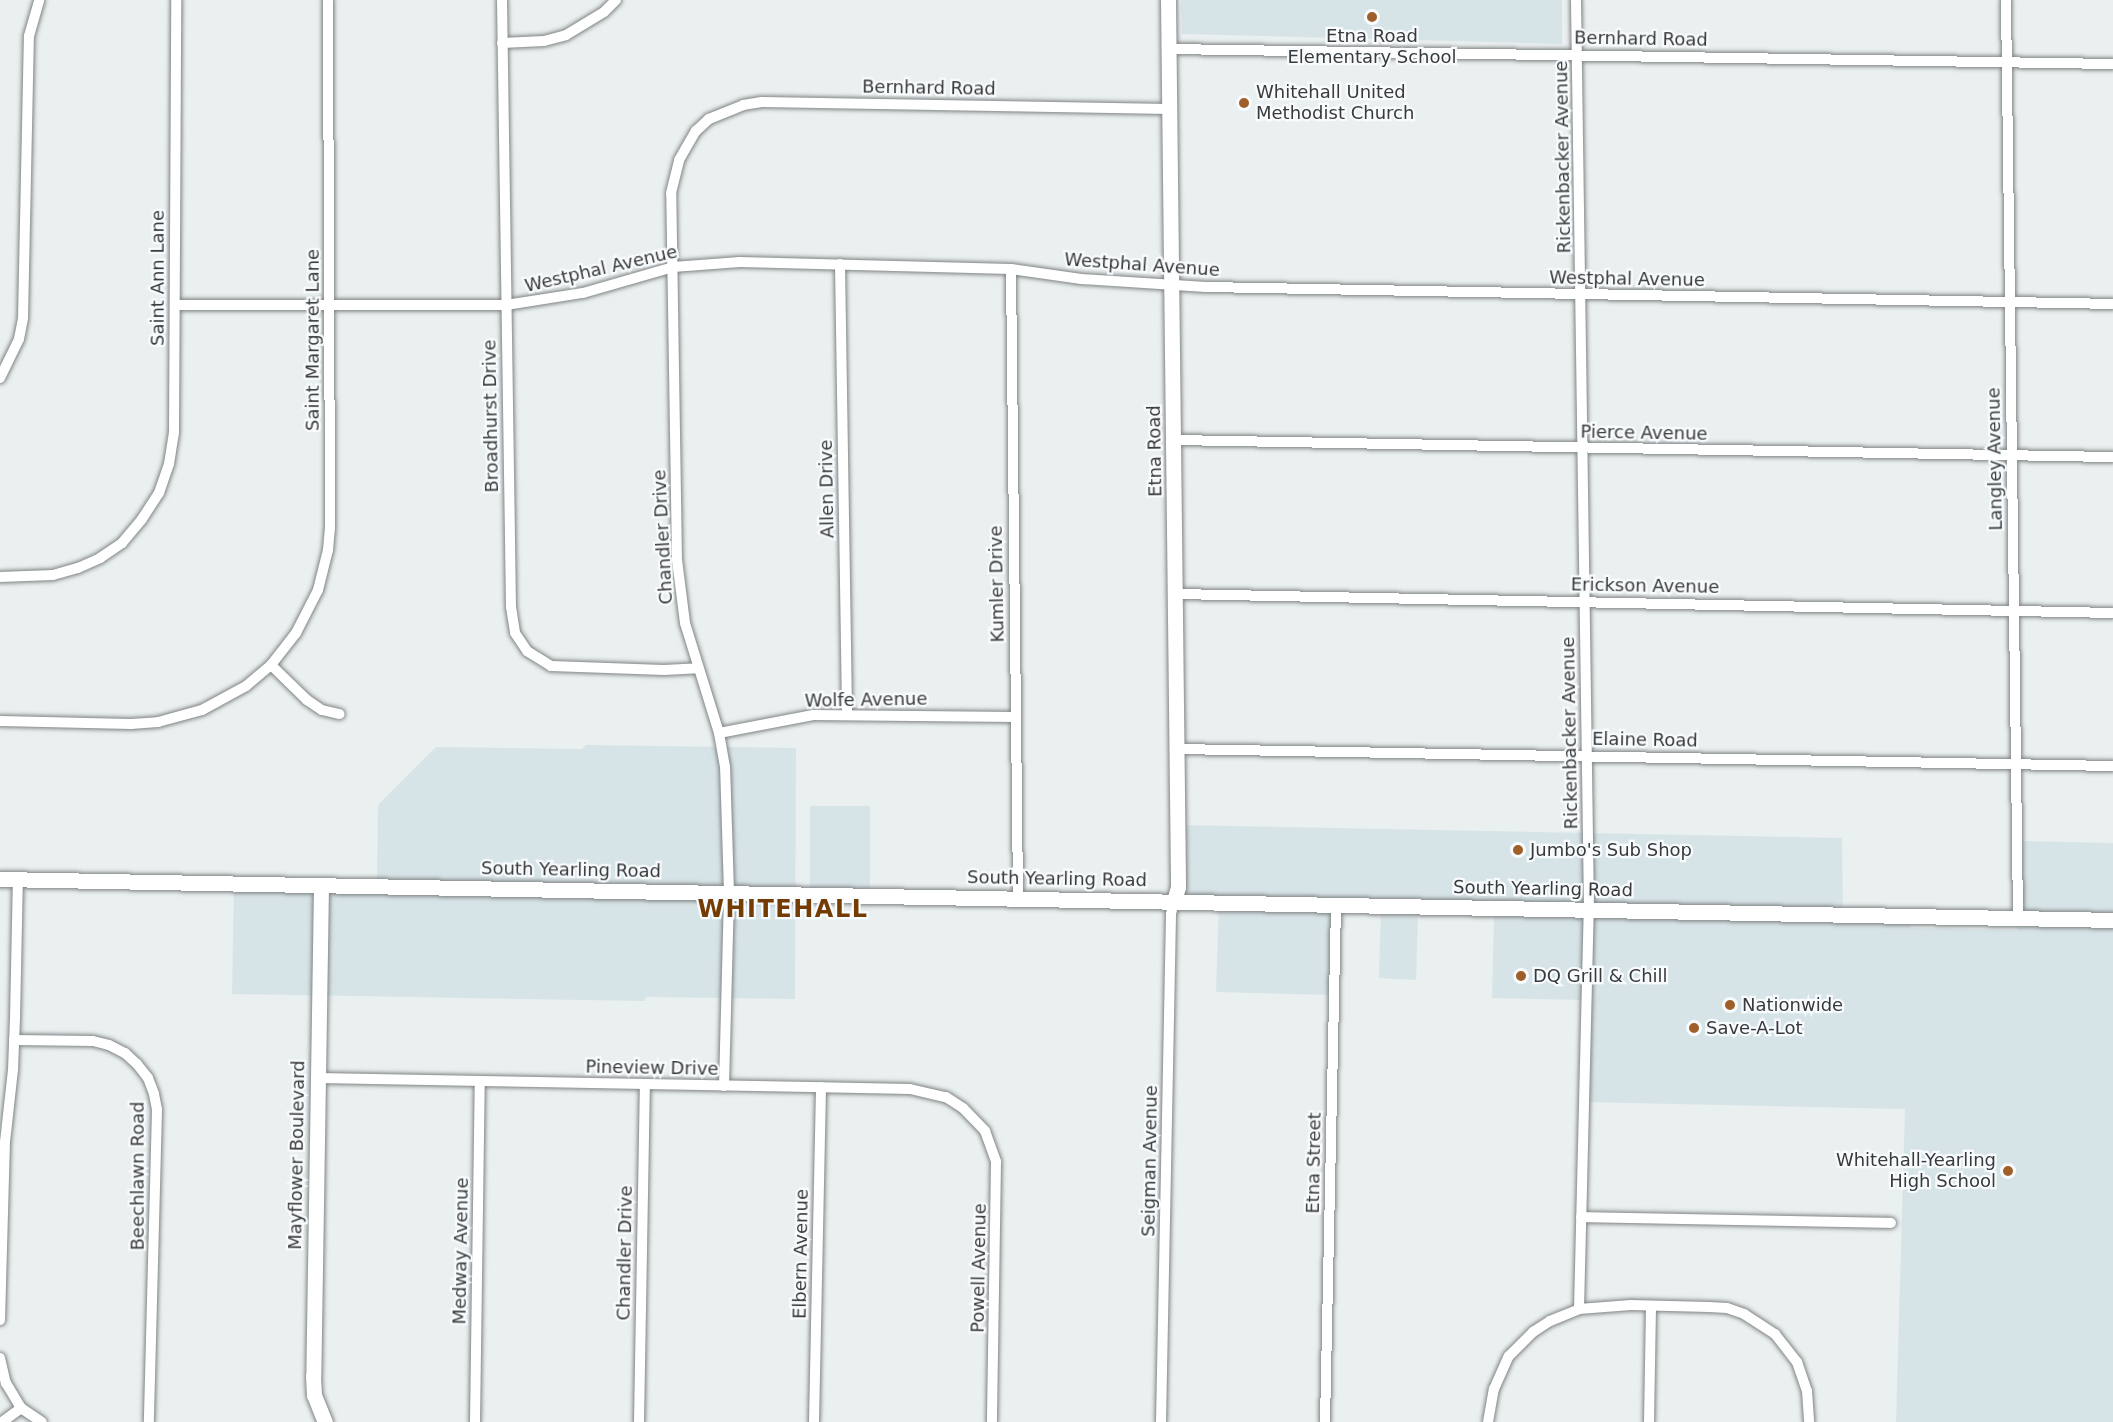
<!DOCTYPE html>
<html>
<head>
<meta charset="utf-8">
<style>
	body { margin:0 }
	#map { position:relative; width:2113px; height:1422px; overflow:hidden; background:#eaeff0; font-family:"DejaVu Sans",sans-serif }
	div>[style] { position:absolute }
	.built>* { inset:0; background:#d7e4e7; transform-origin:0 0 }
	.roads { filter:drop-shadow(0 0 2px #808485) drop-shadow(0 0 2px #808485) }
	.street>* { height:10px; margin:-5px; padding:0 5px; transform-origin:5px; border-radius:5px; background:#fff }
	.secondary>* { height:15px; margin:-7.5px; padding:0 7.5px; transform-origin:7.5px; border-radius:7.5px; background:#fff }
	.dots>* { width:16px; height:16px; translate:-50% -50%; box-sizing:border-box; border:3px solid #f8fcfe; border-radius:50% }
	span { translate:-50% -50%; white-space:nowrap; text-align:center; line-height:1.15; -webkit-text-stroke:4.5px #f8fcfe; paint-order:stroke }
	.poi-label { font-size:18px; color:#393a3b }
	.left { translate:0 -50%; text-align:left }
	.right { translate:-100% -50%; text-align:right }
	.street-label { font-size:18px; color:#393a3b }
	.district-label { font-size:24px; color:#743c02; font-weight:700; letter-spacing:1.5px }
</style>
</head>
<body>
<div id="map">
	<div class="built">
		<div style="clip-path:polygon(1181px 0,1562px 0,1562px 44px,1182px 34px)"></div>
		<div style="clip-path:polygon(586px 745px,796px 748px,795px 999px,646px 997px,645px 1001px,232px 994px,234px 884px,377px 886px,378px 805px,436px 747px,582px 749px)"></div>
		<div style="left:810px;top:806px;width:60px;height:89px"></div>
		<div style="clip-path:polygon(1179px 825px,1842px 838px,1843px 915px,1910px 917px,1911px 928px,2017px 930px,2016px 841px,2113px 843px,2113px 1422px,1896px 1422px,1905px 1109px,1583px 1102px,1584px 1000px,1492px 998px,1494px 916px,1418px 916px,1416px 980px,1379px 978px,1381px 905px,1333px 904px,1331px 995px,1216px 992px,1219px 901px,1179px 900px)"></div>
	</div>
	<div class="roads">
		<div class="street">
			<div style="left:502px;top:0;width:607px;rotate:89.15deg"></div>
			<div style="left:511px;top:607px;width:26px;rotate:81deg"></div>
			<div style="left:515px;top:633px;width:22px;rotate:56deg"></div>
			<div style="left:527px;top:651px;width:28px;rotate:32deg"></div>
			<div style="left:551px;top:666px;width:113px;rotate:2deg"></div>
			<div style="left:664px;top:670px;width:34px;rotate:-3deg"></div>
			<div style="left:2006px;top:0;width:918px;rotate:89.25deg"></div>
			<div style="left:502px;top:43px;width:42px;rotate:-2.7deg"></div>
			<div style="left:544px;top:41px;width:23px;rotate:-15deg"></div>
			<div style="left:566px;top:35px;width:44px;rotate:-31.2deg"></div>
			<div style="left:604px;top:12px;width:17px;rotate:-45deg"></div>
			<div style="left:1169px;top:49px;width:944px;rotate:0.91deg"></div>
			<div style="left:840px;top:264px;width:450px;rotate:89.1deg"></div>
			<div style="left:1011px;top:269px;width:629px;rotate:89.36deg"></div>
			<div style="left:175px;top:305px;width:331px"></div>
			<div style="left:506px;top:305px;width:78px;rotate:-8.9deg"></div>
			<div style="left:583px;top:293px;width:94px;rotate:-16.1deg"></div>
			<div style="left:673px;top:267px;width:67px;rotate:-4.3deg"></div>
			<div style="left:740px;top:262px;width:271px;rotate:1.5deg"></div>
			<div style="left:1011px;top:269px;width:71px;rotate:8.1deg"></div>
			<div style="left:1081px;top:279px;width:125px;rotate:3.7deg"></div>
			<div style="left:1206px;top:287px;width:907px;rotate:1.07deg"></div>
			<div style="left:0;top:378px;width:43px;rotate:-64deg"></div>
			<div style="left:19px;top:339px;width:21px;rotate:-79deg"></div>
			<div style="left:23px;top:318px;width:282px;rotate:-88.8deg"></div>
			<div style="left:29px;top:36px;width:37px;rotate:-74deg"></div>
			<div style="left:1174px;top:440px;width:939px;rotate:1.04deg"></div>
			<div style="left:0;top:577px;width:53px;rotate:-2.2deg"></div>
			<div style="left:53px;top:575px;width:26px;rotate:-16deg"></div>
			<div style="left:78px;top:568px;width:24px;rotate:-24deg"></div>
			<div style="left:100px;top:558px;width:27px;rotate:-34deg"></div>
			<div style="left:122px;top:543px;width:31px;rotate:-50deg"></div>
			<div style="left:142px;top:519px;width:31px;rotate:-57deg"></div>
			<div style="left:159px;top:493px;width:31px;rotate:-71deg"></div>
			<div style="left:169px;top:464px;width:32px;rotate:-81deg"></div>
			<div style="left:174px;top:432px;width:432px;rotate:-89.7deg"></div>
			<div style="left:1176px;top:594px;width:937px;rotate:1.16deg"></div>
			<div style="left:271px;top:665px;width:50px;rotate:44.2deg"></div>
			<div style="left:307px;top:700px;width:18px;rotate:34deg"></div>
			<div style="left:322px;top:710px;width:18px;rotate:13deg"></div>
			<div style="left:0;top:721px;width:131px;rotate:1.3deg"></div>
			<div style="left:131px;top:724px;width:27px;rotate:-4deg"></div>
			<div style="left:158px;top:722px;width:46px;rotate:-15.3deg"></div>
			<div style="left:202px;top:710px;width:50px;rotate:-28.6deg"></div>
			<div style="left:246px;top:686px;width:33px;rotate:-40deg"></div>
			<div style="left:271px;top:665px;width:41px;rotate:-52deg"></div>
			<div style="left:296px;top:633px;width:48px;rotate:-62.9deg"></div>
			<div style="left:318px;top:590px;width:41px;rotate:-76deg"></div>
			<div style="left:328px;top:550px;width:22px;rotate:-85deg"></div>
			<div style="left:330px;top:528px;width:528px;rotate:-90.22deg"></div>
			<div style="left:719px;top:733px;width:96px;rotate:-10.8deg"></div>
			<div style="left:813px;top:715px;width:202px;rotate:0.6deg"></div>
			<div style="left:1177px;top:749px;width:936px;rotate:1.04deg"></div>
			<div style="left:14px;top:1040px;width:79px;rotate:0.7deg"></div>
			<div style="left:93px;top:1041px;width:16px;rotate:14deg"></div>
			<div style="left:109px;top:1045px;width:18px;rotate:27deg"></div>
			<div style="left:125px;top:1053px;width:16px;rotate:43deg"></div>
			<div style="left:137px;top:1064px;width:18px;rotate:52deg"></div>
			<div style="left:148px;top:1078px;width:17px;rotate:69deg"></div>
			<div style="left:154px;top:1094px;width:16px;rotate:79deg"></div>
			<div style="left:157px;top:1110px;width:312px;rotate:91.5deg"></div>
			<div style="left:318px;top:1078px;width:592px;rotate:1.06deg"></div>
			<div style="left:910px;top:1089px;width:37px;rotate:13deg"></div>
			<div style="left:946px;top:1097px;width:20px;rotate:33deg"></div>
			<div style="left:963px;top:1108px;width:32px;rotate:46deg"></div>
			<div style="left:985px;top:1131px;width:33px;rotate:70deg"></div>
			<div style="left:996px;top:1162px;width:260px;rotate:90.9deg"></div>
			<div style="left:724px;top:1086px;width:194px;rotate:-88.5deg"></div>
			<div style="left:729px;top:892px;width:125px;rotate:-91.8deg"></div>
			<div style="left:725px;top:767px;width:35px;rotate:-100deg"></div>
			<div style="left:719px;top:733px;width:115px;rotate:-107.2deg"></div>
			<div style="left:685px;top:623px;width:64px;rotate:-97.2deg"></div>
			<div style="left:677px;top:560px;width:367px;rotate:-90.9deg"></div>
			<div style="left:671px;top:193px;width:34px;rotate:-76deg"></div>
			<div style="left:679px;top:160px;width:34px;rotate:-60deg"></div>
			<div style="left:696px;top:131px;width:18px;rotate:-43deg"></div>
			<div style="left:709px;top:119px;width:37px;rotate:-22deg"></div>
			<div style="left:743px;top:105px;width:19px;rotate:-9deg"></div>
			<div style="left:762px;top:102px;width:408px;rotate:1deg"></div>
			<div style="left:1581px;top:1217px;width:310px;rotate:1.1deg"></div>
			<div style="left:1579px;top:1309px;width:52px;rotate:-4.4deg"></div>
			<div style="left:1631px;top:1305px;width:78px;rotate:1.5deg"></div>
			<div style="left:1709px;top:1307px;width:18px;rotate:3deg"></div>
			<div style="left:1727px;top:1308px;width:18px;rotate:19deg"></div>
			<div style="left:1744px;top:1314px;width:37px;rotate:33deg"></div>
			<div style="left:1775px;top:1334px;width:36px;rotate:52deg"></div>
			<div style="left:1797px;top:1362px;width:31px;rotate:71deg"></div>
			<div style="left:1807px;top:1391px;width:31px;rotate:86deg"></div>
			<div style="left:0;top:1320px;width:178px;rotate:-88.4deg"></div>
			<div style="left:5px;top:1142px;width:72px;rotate:-83.7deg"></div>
			<div style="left:13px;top:1070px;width:52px;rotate:-87.8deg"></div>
			<div style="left:15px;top:1018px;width:139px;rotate:-88.8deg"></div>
			<div style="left:0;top:1358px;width:26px;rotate:77deg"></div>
			<div style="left:6px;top:1383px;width:29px;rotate:59deg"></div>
			<div style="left:21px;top:1408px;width:25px;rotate:34deg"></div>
			<div style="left:2px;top:1422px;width:24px;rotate:-36deg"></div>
			<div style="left:475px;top:1422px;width:341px;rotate:-89.2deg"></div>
			<div style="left:639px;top:1422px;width:338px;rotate:-89deg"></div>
			<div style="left:814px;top:1422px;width:335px;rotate:-88.8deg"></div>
			<div style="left:1161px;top:1422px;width:508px;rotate:-88.87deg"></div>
			<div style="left:1171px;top:914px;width:13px;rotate:-77deg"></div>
			<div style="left:1325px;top:1422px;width:517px;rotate:-88.78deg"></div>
			<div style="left:1488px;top:1422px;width:34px;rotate:-80deg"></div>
			<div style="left:1494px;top:1389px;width:36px;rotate:-66deg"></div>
			<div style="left:1509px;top:1356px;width:34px;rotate:-45deg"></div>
			<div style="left:1533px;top:1332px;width:20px;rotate:-33deg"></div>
			<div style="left:1550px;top:1321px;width:31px;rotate:-22deg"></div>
			<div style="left:1579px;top:1309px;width:400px;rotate:-88.6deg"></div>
			<div style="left:1589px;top:909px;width:909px;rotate:-90.82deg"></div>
			<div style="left:1649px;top:1422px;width:116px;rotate:-89deg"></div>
		</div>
		<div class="secondary">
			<div style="left:1168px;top:0;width:887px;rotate:89.35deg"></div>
			<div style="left:1178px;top:887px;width:15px;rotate:106deg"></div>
			<div style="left:0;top:879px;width:2113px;rotate:1.11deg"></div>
			<div style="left:321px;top:886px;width:490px;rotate:90.9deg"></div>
			<div style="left:313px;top:1376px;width:19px;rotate:87deg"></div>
			<div style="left:314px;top:1395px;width:29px;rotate:68deg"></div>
		</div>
	</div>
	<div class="dots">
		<div style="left:1372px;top:17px;background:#a05f29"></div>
		<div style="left:1244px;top:103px;background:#a05f29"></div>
		<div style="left:1518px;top:850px;background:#a05f29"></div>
		<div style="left:1521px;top:976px;background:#a05f29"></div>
		<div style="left:1730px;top:1005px;background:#a05f29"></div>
		<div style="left:1694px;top:1028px;background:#a05f29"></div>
		<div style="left:2008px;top:1171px;background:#a05f29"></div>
	</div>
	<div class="poi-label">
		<span style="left:1372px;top:47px">Etna Road<br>Elementary School</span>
		<span class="left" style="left:1256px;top:103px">Whitehall United<br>Methodist Church</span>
		<span class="left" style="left:1530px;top:850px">Jumbo's Sub Shop</span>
		<span class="left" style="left:1533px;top:976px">DQ Grill &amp; Chill</span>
		<span class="left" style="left:1742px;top:1005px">Nationwide</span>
		<span class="left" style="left:1706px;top:1028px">Save-A-Lot</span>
		<span class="right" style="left:1996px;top:1171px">Whitehall-Yearling<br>High School</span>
	</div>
	<div class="street-label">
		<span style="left:1641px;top:39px;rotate:1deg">Bernhard Road</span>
		<span style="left:929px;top:88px;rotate:1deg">Bernhard Road</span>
		<span style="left:1563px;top:157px;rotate:-91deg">Rickenbacker Avenue</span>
		<span style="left:1142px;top:265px;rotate:4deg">Westphal Avenue</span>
		<span style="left:601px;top:269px;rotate:-13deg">Westphal Avenue</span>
		<span style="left:158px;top:278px;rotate:-90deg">Saint Ann Lane</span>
		<span style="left:1627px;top:279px;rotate:1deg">Westphal Avenue</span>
		<span style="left:313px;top:340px;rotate:-90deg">Saint Margaret Lane</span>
		<span style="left:491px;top:416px;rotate:-91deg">Broadhurst Drive</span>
		<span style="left:1644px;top:433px;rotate:1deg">Pierce Avenue</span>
		<span style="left:1155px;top:451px;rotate:-91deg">Etna Road</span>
		<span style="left:1995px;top:459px;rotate:-91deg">Langley Avenue</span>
		<span style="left:827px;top:489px;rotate:-91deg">Allen Drive</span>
		<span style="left:663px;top:537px;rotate:-93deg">Chandler Drive</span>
		<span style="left:997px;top:584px;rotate:-91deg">Kumler Drive</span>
		<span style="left:1645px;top:586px;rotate:1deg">Erickson Avenue</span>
		<span style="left:866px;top:700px;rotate:-1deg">Wolfe Avenue</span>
		<span style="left:1570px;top:733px;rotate:-91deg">Rickenbacker Avenue</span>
		<span style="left:1645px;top:740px;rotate:1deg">Elaine Road</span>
		<span style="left:571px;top:870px;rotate:1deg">South Yearling Road</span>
		<span style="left:1057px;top:879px;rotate:1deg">South Yearling Road</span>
		<span style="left:1543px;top:889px;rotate:1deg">South Yearling Road</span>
		<span style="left:652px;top:1068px;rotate:1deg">Pineview Drive</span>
		<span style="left:297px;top:1155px;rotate:-89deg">Mayflower Boulevard</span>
		<span style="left:1150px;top:1161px;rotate:-89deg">Seigman Avenue</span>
		<span style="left:1314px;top:1163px;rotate:-89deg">Etna Street</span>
		<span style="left:138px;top:1176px;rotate:-90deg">Beechlawn Road</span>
		<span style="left:461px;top:1251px;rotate:-89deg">Medway Avenue</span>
		<span style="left:625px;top:1253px;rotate:-89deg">Chandler Drive</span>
		<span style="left:801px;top:1254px;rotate:-89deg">Elbern Avenue</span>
		<span style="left:979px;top:1268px;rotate:-89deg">Powell Avenue</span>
	</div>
	<div class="district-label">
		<span style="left:783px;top:910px">WHITEHALL</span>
	</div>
</div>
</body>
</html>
